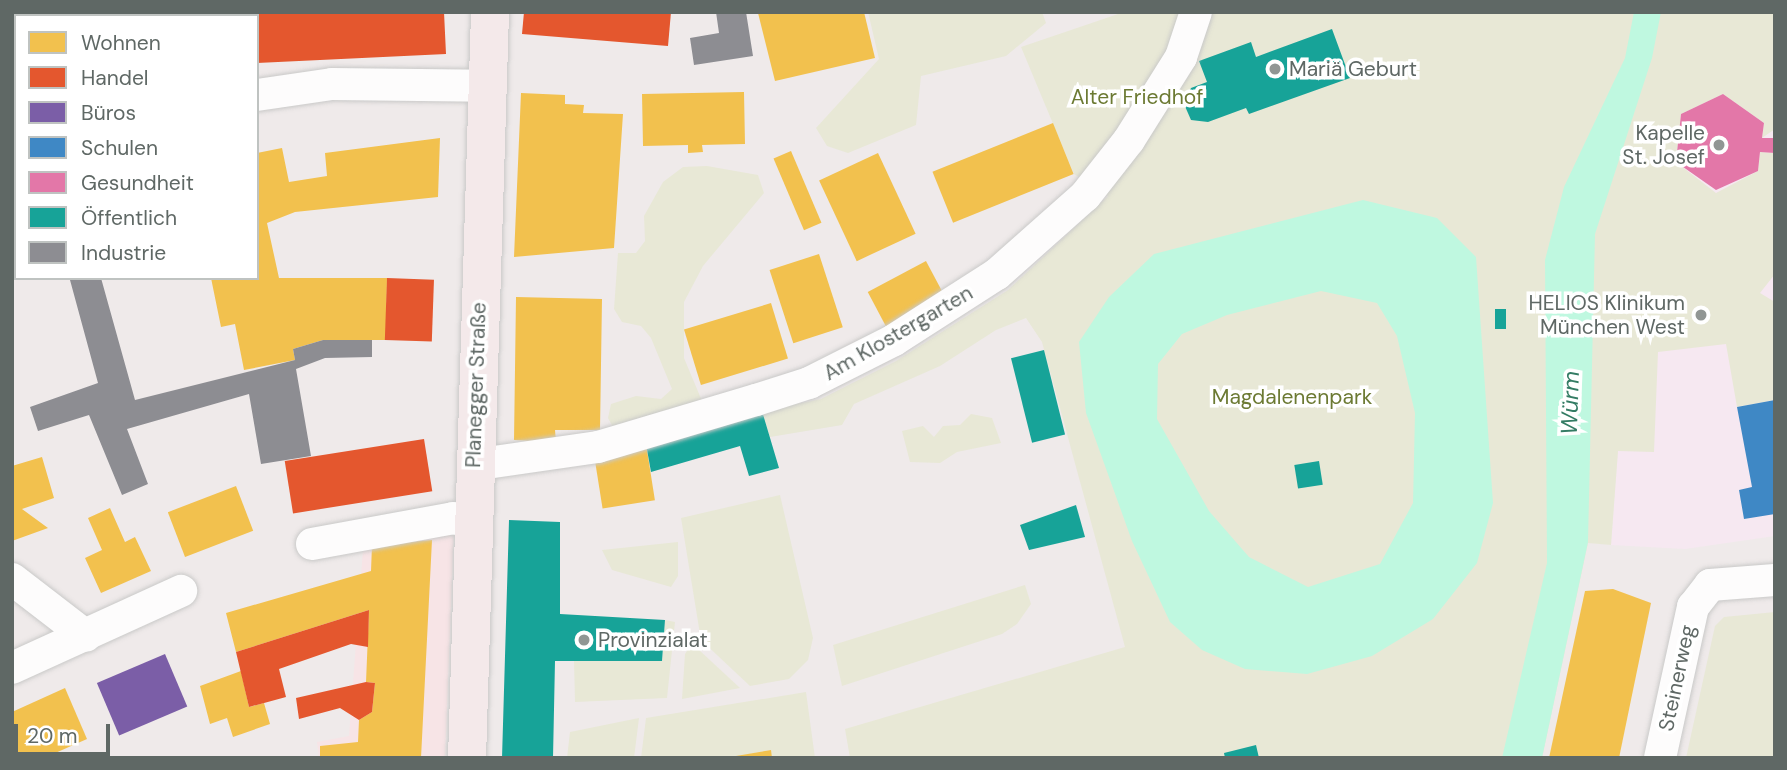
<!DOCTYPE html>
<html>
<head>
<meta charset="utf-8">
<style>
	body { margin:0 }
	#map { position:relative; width:1787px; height:770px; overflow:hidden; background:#efeaea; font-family:"DM Sans",sans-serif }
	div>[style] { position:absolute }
	.commercial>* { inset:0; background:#f7e4e6 }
	.medical>* { inset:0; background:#f6e8f1 }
	.green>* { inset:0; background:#e8e8d6 }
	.water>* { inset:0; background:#bff8e0 }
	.homes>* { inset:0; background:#f2c14e; transform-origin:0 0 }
	.shops>* { inset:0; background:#e4572e; transform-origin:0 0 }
	.offices>* { inset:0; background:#7b5ea7; transform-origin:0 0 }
	.schools>* { inset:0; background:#3f88c5 }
	.health>* { inset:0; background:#e377a8 }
	.public>* { inset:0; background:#17a398; transform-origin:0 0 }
	.industry>* { inset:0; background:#8d8d92 }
	.roads { filter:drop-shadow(0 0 2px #c9c9c8) drop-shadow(0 0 2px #c9c9c8) }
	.minor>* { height:32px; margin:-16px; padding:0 16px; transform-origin:16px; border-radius:16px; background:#fdfcfc }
	.major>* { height:38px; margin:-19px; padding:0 19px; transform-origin:19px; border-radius:19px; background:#f4e9ea }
	.dots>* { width:19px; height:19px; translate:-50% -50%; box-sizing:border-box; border:4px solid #fff; border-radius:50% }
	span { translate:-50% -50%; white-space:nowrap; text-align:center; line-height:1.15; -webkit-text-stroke:7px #fff; paint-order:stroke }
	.poi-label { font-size:21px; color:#5f6865 }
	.left { translate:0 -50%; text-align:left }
	.right { translate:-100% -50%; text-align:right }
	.park-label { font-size:21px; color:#6c7a33 }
	.street-label { font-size:21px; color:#5f6865 }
	.water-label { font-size:23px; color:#347c64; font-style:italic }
	.frame { position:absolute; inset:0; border:14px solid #5f6865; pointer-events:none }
	.legend { position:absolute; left:14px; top:14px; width:245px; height:266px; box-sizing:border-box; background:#fff; border:2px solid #bfc3c1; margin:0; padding:9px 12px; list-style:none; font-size:21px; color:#5f6865 }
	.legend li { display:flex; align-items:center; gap:14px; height:35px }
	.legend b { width:35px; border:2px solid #bfc3c1 }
	.scale { position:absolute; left:14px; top:724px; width:96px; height:32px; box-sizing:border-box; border:4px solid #5f6865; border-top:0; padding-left:9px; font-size:21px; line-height:24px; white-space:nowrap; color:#5f6865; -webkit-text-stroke:5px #fff; paint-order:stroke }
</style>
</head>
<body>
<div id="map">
	<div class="commercial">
		<div style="clip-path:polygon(454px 530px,445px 758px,319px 758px,317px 742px,349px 736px,364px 536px)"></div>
	</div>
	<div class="medical">
		<div style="clip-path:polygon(1677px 12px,1775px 12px,1775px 536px,1685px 549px,1611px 545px,1638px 180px)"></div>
	</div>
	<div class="green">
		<div style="clip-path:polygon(868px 12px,1042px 12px,1046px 23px,1006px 56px,921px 76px,916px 125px,848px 153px,827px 146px,816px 128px,879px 59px)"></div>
		<div style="clip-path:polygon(1124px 12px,1775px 12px,1775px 129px,1762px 138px,1764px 123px,1723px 94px,1681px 114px,1676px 162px,1716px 193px,1758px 171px,1760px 152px,1775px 153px,1775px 274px,1760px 293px,1775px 302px,1775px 400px,1737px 407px,1726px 344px,1658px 352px,1654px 452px,1618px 451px,1611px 545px,1588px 543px,1542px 758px,850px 758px,845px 729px,1125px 647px,1042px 342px,1026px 318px,996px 330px,940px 366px,854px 404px,842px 425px,770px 437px,762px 411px,821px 399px,896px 361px,1008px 290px,1108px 196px,1074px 174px,1021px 47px)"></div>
		<div style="clip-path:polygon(707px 166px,758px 175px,764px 193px,703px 266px,684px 302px,684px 358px,702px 401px,614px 429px,608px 418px,611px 404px,636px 396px,661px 399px,672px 389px,651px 338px,641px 326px,622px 322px,614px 309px,618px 253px,636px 253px,645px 241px,644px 216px,663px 182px,683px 167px)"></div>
		<div style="clip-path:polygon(971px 414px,992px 418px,1001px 443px,957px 452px,940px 463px,910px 462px,902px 431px,923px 426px,934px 437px,943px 426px,960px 425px)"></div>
		<div style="clip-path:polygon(780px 495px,813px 638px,808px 660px,789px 679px,750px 686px,701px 640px,681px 518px)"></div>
		<div style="clip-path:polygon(678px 542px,678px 576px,671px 587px,612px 570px,602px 550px)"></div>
		<div style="clip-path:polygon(1025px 585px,1031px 604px,1017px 624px,1002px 634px,842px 686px,833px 645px)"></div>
		<div style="clip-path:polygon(1775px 612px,1775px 758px,1686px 758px,1715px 626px,1724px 617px)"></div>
		<div style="clip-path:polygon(665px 620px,675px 622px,667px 698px,575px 702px,574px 661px,662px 661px)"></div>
		<div style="clip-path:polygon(689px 648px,698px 649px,740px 688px,682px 699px,685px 654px)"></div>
		<div style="clip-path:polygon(806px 692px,815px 758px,772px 758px,770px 750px,729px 758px,641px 758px,646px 718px)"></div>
		<div style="clip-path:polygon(639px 718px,634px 758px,567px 758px,570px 732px)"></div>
	</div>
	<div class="water">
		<div style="clip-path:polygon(1634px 12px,1661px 12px,1652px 58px,1595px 234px,1588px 542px,1542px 758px,1502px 758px,1547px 563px,1545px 260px,1564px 187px,1625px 58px)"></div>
		<div style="clip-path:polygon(evenodd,1363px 200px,1437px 218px,1476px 257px,1493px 503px,1477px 563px,1433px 619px,1372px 656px,1307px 674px,1245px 669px,1202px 650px,1170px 622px,1132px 541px,1086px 413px,1079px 342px,1109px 297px,1154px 254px,1363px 200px,1321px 291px,1377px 303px,1397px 336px,1415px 413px,1413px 503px,1380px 564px,1308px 587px,1249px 557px,1209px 511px,1157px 419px,1158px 364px,1182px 334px,1227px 315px,1321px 291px)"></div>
	</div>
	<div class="homes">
		<div style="clip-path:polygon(763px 12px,864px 12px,875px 58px,775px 81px,758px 13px)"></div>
		<div style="clip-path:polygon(744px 92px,745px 144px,702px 145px,703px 152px,688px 153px,688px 145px,643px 146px,642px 94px)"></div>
		<div style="clip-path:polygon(521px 93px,565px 95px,565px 104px,584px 105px,583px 113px,623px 114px,614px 248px,514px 257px)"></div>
		<div style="left:1053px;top:123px;width:55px;height:130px;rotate:68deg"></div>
		<div style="clip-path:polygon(440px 138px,438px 197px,295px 212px,267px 223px,279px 278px,387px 278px,386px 340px,323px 340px,293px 349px,295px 360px,244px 370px,235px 324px,221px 327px,211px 278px,257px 278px,257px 153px,282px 148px,289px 182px,327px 176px,325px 153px)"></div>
		<div style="left:791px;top:151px;width:78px;height:19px;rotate:67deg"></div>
		<div style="left:878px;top:153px;width:89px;height:65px;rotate:65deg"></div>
		<div style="left:16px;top:184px;width:62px;height:4px;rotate:90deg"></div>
		<div style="left:819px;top:254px;width:77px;height:52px;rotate:72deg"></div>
		<div style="left:926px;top:261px;width:41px;height:66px;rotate:62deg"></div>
		<div style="clip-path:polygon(516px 297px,602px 299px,600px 430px,555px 430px,556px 442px,514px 440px)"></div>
		<div style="left:771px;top:303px;width:58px;height:91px;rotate:73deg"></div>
		<div style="left:646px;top:444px;width:57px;height:53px;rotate:81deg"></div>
		<div style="clip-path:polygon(42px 457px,54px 498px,22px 509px,48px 528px,12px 541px,12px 466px)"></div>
		<div style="left:236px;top:486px;width:48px;height:73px;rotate:69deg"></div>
		<div style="clip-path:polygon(110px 508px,125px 542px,135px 537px,151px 571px,101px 593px,85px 558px,102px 550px,88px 518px)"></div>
		<div style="clip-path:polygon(432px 540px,421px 758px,320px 758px,320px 746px,358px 742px,359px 720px,372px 712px,375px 683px,366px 682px,369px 610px,236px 652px,226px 613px,371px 571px,372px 545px)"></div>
		<div style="clip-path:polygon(1613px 589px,1651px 603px,1619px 758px,1549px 758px,1585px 591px)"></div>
		<div style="clip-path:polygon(241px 671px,249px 707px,264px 703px,270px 724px,233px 737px,227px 718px,210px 724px,200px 686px)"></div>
		<div style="clip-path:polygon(65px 688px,87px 739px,44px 758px,12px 758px,12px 712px)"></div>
		<div style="clip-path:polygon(771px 750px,772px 758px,736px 758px,736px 756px)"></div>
	</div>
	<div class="shops">
		<div style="clip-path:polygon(252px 12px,444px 12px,446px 54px,257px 63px,257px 16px)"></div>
		<div style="clip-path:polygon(524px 12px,671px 12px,668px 46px,522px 34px)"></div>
		<div style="left:387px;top:278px;width:47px;height:62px;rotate:2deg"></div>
		<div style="left:424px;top:439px;width:53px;height:141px;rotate:81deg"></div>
		<div style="clip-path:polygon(369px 610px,368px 647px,351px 644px,279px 669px,286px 697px,249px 707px,236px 652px)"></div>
		<div style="clip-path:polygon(366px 682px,375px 683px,372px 712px,359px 720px,340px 708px,299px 719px,296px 698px)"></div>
	</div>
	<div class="offices">
		<div style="left:165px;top:654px;width:57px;height:74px;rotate:67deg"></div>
	</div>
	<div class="schools">
		<div style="clip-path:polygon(1775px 400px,1775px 514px,1744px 519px,1739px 490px,1752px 487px,1737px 407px)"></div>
	</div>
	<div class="health">
		<div style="clip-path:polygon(1723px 94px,1764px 123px,1762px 138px,1775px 138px,1775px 153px,1760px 152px,1758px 171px,1716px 190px,1676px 162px,1681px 114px)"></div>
	</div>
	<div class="public">
		<div style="clip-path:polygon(1332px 29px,1350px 78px,1249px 114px,1246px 108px,1208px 122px,1191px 120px,1184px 104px,1191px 88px,1207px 82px,1199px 61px,1251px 42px,1256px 57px)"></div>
		<div style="left:1495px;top:309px;width:11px;height:20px"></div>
		<div style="left:1044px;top:350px;width:87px;height:34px;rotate:76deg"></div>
		<div style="clip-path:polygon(762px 411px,779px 468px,749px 476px,740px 446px,651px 472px,646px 444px)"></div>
		<div style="left:1319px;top:461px;width:24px;height:25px;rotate:81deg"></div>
		<div style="clip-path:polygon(1076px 505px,1085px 537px,1029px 550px,1020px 525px)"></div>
		<div style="clip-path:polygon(509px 520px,560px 522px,560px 614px,665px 620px,662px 661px,555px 661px,553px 758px,502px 758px)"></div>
		<div style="clip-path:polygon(1256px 745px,1259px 758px,1225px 758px,1224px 753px)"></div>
	</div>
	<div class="industry">
		<div style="clip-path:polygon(716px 12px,746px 12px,753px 56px,694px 65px,690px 38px,719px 33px)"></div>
		<div style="clip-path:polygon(101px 278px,135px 400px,295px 360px,293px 349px,323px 340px,372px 340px,372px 357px,325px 358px,296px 369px,311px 456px,261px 464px,249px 394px,127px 429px,148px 484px,122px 495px,89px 415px,38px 431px,30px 407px,98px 383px,70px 280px)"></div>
	</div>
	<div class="roads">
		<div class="minor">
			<div style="left:257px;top:95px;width:76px;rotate:-8.3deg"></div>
			<div style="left:332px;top:84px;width:153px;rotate:0.7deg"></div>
			<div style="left:12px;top:146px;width:4px"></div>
			<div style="left:473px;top:465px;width:126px;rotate:-8.2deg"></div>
			<div style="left:598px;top:447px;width:165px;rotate:-16.6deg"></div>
			<div style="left:756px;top:400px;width:56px;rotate:-17.8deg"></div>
			<div style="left:809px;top:383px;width:95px;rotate:-26.8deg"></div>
			<div style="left:894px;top:340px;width:122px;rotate:-32.7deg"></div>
			<div style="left:997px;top:274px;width:118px;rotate:-41.6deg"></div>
			<div style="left:1085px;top:196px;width:71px;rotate:-51.8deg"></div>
			<div style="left:1129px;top:140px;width:98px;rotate:-57.9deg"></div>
			<div style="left:1181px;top:57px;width:47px;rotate:-71.6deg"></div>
			<div style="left:312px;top:544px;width:143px;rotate:-10.4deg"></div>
			<div style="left:453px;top:518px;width:19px;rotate:12deg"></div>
			<div style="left:12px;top:579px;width:93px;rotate:37.6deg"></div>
			<div style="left:12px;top:668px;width:186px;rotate:-24.5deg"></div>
			<div style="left:1660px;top:758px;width:155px;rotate:-77.7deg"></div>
			<div style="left:1693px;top:607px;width:28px;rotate:-52deg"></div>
			<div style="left:1710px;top:585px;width:65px;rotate:-4.4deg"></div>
		</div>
		<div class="major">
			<div style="left:467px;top:758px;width:746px;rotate:-88.23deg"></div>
		</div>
	</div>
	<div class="dots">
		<div style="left:1275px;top:69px;background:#919694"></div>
		<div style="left:1719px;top:145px;background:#919694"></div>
		<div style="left:1701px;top:315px;background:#919694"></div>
		<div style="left:584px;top:640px;background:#919694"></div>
	</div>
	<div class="poi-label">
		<span class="left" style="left:1289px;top:69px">Mariä Geburt</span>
		<span class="right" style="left:1705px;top:145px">Kapelle<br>St. Josef</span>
		<span class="right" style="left:1685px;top:315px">HELIOS Klinikum<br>München West</span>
		<span class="left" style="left:598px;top:640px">Provinzialat</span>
	</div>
	<div class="park-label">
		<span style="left:1137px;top:97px">Alter Friedhof</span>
		<span style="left:1292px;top:397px">Magdalenenpark</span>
	</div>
	<div class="street-label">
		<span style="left:898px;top:333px;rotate:-30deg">Am Klostergarten</span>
		<span style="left:476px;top:385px;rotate:-88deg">Planegger Straße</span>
		<span style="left:1677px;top:678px;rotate:-78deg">Steinerweg</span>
	</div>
	<div class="water-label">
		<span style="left:1570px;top:403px;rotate:-88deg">Würm</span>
	</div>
	<div class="frame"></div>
	<ul class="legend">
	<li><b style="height:19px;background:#f2c14e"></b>Wohnen</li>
	<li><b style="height:19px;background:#e4572e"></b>Handel</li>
	<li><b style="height:19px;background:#7b5ea7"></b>Büros</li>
	<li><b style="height:19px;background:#3f88c5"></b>Schulen</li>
	<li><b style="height:19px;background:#e377a8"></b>Gesundheit</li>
	<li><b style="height:19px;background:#17a398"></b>Öffentlich</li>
	<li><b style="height:19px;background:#8d8d92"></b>Industrie</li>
	</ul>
	<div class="scale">20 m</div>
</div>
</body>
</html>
